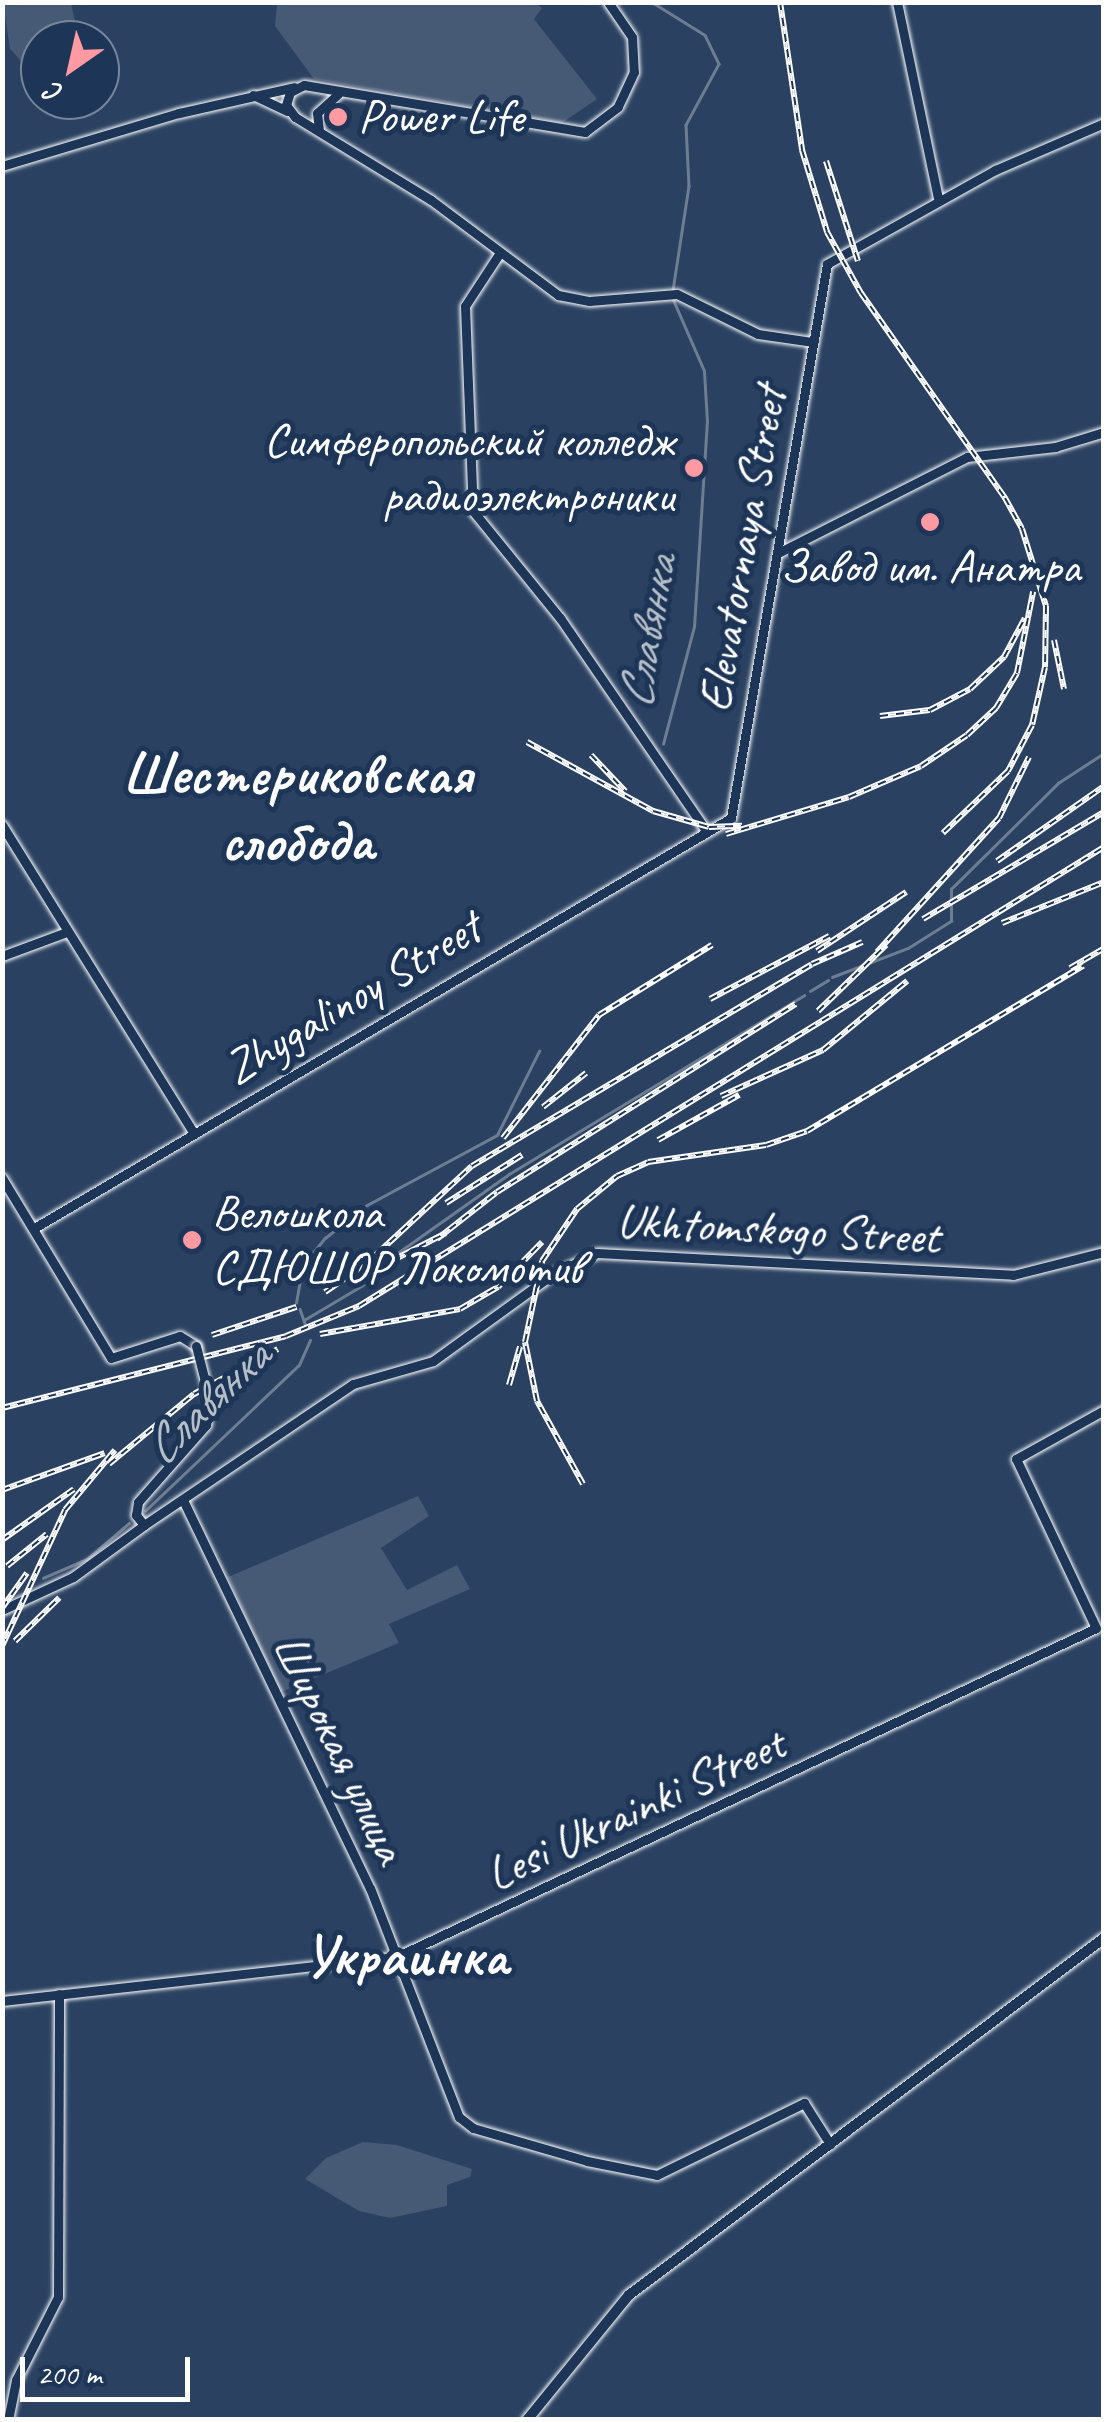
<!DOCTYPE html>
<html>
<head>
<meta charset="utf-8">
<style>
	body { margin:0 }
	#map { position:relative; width:1106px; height:2422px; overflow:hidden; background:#2a4161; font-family:Caveat,sans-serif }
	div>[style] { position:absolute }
	.green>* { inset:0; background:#465975 }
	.stream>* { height:2.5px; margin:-1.25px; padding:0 1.25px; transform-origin:1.25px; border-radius:1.25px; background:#6d7d92 }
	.roads { filter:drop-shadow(0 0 2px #fff) drop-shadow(0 0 2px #fff) }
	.tertiary>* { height:9px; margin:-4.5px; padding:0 4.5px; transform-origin:4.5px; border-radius:4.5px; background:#1d3557 }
	.secondary>* { height:9px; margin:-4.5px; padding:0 4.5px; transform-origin:4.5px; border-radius:4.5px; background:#1d3557 }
	.primary>* { height:10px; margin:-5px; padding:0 5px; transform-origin:5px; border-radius:5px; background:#1d3557 }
	.rail>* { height:6px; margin-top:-3px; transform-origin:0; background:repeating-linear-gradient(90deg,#1d3557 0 8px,#fff 0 16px); box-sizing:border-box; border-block:2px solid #fff }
	.bridges { filter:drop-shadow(0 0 2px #fff) drop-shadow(0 0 2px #fff) }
	.secondary-bridge>* { height:9px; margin:-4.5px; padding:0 4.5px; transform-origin:4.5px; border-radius:4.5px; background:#1d3557 }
	.dots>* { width:28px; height:28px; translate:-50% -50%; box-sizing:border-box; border:5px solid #1d3557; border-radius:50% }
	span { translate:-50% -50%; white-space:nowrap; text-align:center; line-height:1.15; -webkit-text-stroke:10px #1d3557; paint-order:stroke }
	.poi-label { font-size:48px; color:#fff }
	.left { translate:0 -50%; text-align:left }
	.right { translate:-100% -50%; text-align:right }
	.street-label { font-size:48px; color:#fff }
	.water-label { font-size:50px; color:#b6bec8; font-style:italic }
	.district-label { font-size:58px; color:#fff; font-weight:700 }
	.frame { position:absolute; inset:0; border:5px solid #fff; pointer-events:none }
	.north { position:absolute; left:20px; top:20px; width:100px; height:100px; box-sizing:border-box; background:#1d3557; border:2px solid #77869a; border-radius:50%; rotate:214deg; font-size:28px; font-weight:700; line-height:40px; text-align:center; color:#fff }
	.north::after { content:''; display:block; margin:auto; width:35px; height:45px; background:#ff9aa2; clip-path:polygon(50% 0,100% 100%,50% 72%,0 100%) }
	.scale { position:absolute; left:20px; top:2357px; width:170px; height:45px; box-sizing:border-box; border:5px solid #fff; border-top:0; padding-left:12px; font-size:30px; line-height:35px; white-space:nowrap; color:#fff; -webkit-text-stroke:8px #1d3557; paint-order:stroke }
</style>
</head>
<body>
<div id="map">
	<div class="green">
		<div style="clip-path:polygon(3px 3px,71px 3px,79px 40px,40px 40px,40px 61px,22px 62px,10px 49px)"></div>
		<div style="clip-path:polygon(277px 3px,536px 3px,542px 8px,534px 19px,597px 99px,562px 123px,314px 79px,275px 26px)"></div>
		<div style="clip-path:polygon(418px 1496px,429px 1516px,381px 1548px,407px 1590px,457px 1565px,470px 1589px,389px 1624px,399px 1643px,281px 1692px,228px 1577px)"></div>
		<div style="clip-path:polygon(363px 2142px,397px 2145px,472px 2169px,470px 2177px,447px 2185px,447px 2206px,390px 2218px,359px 2211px,305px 2179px,326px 2158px)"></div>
	</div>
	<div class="stream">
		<div style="left:652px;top:2px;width:62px;rotate:31.9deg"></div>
		<div style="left:705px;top:35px;width:32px;rotate:64deg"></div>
		<div style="left:719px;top:64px;width:69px;rotate:118.4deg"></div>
		<div style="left:686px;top:125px;width:61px;rotate:87.2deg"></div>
		<div style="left:689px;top:186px;width:105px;rotate:98.7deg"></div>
		<div style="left:663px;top:744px;width:121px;rotate:-75.2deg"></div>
		<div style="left:694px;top:627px;width:205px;rotate:-86.4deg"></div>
		<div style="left:707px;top:422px;width:51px;rotate:-93.4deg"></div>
		<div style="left:704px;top:371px;width:77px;rotate:-113.6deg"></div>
		<div style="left:832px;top:977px;width:81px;rotate:-20.9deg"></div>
		<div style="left:908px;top:948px;width:51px;rotate:-32.1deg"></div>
		<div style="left:951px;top:921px;width:32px;rotate:-90deg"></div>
		<div style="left:951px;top:889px;width:151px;rotate:-44.7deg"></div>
		<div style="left:1058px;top:783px;width:55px;rotate:-33.1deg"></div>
		<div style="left:810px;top:991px;width:21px;rotate:-31deg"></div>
		<div style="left:389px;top:1259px;width:147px;rotate:-35.3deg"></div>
		<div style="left:509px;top:1174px;width:345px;rotate:-31.2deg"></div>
		<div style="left:296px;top:1303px;width:39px;rotate:-80deg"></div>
		<div style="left:303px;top:1265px;width:35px;rotate:-51deg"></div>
		<div style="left:325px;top:1238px;width:53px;rotate:-38.2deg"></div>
		<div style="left:367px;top:1205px;width:148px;rotate:-28.3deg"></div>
		<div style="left:497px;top:1135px;width:94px;rotate:-63.4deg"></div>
		<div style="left:300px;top:1309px;width:18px;rotate:71deg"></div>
		<div style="left:304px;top:1320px;width:69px;rotate:-30.7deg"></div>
		<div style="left:145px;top:1511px;width:212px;rotate:-43.5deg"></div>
		<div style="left:299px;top:1365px;width:27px;rotate:-66deg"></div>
		<div style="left:43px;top:1578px;width:48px;rotate:-23.4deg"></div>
		<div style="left:87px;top:1559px;width:55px;rotate:-40.6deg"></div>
	</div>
	<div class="roads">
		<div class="tertiary">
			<div style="left:897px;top:2px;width:201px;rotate:78.2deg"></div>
			<div style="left:499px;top:254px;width:62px;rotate:123.2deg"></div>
			<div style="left:465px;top:306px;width:205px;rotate:87.8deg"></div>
			<div style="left:473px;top:511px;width:138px;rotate:50.9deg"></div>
			<div style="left:560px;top:618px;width:256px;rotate:55.5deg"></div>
			<div style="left:2px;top:956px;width:69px;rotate:-20.3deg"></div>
			<div style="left:183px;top:1500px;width:431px;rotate:64.3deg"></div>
			<div style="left:370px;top:1888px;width:246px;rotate:68.8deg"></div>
			<div style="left:459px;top:2117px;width:18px;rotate:38deg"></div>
			<div style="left:473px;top:2128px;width:119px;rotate:16.1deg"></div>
			<div style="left:587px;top:2161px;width:71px;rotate:11.3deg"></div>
			<div style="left:657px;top:2175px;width:164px;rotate:-26.1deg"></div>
			<div style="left:804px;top:2103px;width:49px;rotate:57.6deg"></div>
			<div style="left:144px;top:1525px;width:252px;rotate:-34deg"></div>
			<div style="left:353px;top:1384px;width:83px;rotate:-16deg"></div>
			<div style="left:433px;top:1361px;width:148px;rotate:-35.9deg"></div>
			<div style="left:553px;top:1274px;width:49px;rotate:-25.5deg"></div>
			<div style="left:597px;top:1253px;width:417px;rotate:3deg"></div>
			<div style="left:1013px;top:1275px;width:94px;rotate:-14.2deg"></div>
			<div style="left:8px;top:2420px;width:41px;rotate:-78.7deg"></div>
			<div style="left:16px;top:2380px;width:93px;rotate:-63.2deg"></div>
			<div style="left:58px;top:2297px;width:303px;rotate:-89.8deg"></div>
		</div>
		<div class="secondary">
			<div style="left:608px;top:2px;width:42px;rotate:55.6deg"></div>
			<div style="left:632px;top:37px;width:35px;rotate:87deg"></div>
			<div style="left:634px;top:72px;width:38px;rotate:115deg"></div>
			<div style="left:618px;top:107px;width:41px;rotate:142.9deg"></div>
			<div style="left:585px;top:132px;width:285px;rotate:-170.5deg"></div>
			<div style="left:304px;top:85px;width:16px;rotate:153deg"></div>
			<div style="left:290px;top:92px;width:14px;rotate:107deg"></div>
			<div style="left:286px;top:105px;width:15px;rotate:53deg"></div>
			<div style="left:295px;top:117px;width:159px;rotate:31.4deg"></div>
			<div style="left:431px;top:200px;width:159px;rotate:36.8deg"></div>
			<div style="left:558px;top:295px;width:32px;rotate:11deg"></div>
			<div style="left:589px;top:301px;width:88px;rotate:-4.5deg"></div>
			<div style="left:677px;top:294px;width:90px;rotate:26.3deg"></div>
			<div style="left:758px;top:334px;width:56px;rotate:8.3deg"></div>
			<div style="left:253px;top:95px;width:38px;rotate:25deg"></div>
			<div style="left:319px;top:131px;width:18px;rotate:-96deg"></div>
			<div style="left:317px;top:113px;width:28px;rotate:-42deg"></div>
			<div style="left:2px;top:166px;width:185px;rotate:-16.7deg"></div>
			<div style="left:179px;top:113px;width:118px;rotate:-12.7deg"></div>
			<div style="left:778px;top:553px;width:212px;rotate:-26.9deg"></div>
			<div style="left:967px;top:457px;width:89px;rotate:-6.5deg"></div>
			<div style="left:1055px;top:447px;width:51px;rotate:-17deg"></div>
			<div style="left:2px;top:825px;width:364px;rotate:58.1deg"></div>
			<div style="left:2px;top:1178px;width:210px;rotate:58.8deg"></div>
			<div style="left:111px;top:1358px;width:72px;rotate:-17.7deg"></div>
			<div style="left:180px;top:1336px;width:19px;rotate:32deg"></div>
			<div style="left:36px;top:1227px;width:806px;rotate:-30.48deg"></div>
			<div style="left:731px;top:818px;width:562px;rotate:-80.17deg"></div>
			<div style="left:827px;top:264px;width:193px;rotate:-29.2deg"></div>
			<div style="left:995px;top:170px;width:119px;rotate:-23.3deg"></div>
			<div style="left:2px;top:1610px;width:78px;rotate:-24.9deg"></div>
			<div style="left:73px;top:1577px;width:88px;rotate:-36.2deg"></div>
			<div style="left:144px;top:1525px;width:13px;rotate:-129deg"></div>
			<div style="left:136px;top:1515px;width:13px;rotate:-81deg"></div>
			<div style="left:138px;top:1502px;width:103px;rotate:-48.6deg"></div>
			<div style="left:206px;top:1425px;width:24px;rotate:-81deg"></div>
			<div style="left:2px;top:2001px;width:396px;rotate:-6.4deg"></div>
			<div style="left:396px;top:1957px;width:773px;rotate:-25.17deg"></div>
			<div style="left:1096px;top:1628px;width:187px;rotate:-115.3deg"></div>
			<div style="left:1016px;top:1459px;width:101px;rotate:-29.1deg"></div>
		</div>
		<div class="primary">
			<div style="left:527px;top:2420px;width:161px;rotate:-50.8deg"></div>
			<div style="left:629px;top:2295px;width:594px;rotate:-36.93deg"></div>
		</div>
	</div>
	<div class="rail">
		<div style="left:780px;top:2px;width:150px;rotate:81.5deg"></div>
		<div style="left:802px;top:150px;width:86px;rotate:73deg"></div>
		<div style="left:827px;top:232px;width:70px;rotate:60.9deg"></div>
		<div style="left:861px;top:293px;width:251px;rotate:54.9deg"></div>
		<div style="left:1005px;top:498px;width:35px;rotate:61deg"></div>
		<div style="left:1022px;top:529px;width:81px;rotate:72.7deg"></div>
		<div style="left:1046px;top:606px;width:61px;rotate:90.9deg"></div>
		<div style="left:1045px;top:667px;width:59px;rotate:102.6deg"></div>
		<div style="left:1032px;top:725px;width:52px;rotate:117.6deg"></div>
		<div style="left:1008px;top:771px;width:90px;rotate:136.4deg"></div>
		<div style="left:826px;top:161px;width:105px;rotate:72.3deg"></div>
		<div style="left:1054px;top:640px;width:50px;rotate:78.5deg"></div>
		<div style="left:880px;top:716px;width:50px;rotate:-6.8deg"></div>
		<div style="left:930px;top:710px;width:45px;rotate:-27.7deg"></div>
		<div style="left:970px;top:689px;width:47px;rotate:-43.3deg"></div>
		<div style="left:1004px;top:657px;width:44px;rotate:-61.7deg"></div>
		<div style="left:527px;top:742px;width:144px;rotate:28.7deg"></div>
		<div style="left:653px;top:811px;width:58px;rotate:15.9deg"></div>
		<div style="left:709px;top:827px;width:33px;rotate:-2deg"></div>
		<div style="left:591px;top:755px;width:50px;rotate:46.6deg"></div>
		<div style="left:726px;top:834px;width:128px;rotate:-16.7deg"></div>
		<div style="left:849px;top:797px;width:78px;rotate:-23.3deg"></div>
		<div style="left:921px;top:766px;width:55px;rotate:-34deg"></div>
		<div style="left:967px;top:735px;width:40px;rotate:-43deg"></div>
		<div style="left:996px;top:708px;width:41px;rotate:-59deg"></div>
		<div style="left:1017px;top:673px;width:83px;rotate:-78.8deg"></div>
		<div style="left:997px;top:861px;width:131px;rotate:-35deg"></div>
		<div style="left:923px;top:919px;width:210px;rotate:-30.6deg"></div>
		<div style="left:1002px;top:923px;width:110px;rotate:-21.9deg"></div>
		<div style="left:817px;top:951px;width:107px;rotate:-33.5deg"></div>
		<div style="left:877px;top:952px;width:181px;rotate:-47.7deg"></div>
		<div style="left:999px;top:818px;width:68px;rotate:-63.8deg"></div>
		<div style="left:1070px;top:968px;width:39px;rotate:-30deg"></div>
		<div style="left:710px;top:999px;width:135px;rotate:-27.9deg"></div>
		<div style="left:818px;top:1011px;width:95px;rotate:-44.1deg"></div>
		<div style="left:721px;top:1096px;width:112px;rotate:-24.3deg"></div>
		<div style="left:823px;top:1050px;width:109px;rotate:-39.4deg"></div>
		<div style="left:543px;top:1107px;width:55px;rotate:-38.3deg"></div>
		<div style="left:503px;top:1138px;width:156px;rotate:-52deg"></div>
		<div style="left:599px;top:1015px;width:133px;rotate:-31.8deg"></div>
		<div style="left:658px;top:1140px;width:93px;rotate:-29.1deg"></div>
		<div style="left:446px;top:1203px;width:90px;rotate:-32.3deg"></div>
		<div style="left:437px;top:1239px;width:76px;rotate:-38.1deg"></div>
		<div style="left:497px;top:1192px;width:353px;rotate:-32.2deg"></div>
		<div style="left:362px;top:1276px;width:94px;rotate:-27.1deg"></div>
		<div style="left:325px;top:1292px;width:50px;rotate:-34.3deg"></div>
		<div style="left:366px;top:1264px;width:144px;rotate:-42.8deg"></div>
		<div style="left:472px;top:1166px;width:395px;rotate:-30.7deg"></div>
		<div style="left:812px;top:964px;width:55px;rotate:-23.7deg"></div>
		<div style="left:320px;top:1334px;width:142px;rotate:-10.1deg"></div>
		<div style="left:460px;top:1309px;width:44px;rotate:-30.1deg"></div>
		<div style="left:498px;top:1287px;width:63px;rotate:-45.6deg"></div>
		<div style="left:212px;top:1335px;width:89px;rotate:-18.4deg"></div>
		<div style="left:509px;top:1385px;width:40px;rotate:-74deg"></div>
		<div style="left:2px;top:1408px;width:293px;rotate:-14.2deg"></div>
		<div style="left:286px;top:1336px;width:79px;rotate:-22.3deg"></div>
		<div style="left:359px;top:1306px;width:875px;rotate:-31.64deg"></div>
		<div style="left:109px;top:1464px;width:110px;rotate:-39.5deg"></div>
		<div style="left:194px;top:1394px;width:95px;rotate:-28.2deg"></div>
		<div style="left:583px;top:1484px;width:95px;rotate:-119deg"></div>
		<div style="left:537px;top:1401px;width:60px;rotate:-101.5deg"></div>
		<div style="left:525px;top:1342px;width:83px;rotate:-78.1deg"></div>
		<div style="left:542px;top:1261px;width:63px;rotate:-56.1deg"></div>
		<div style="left:577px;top:1209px;width:52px;rotate:-39.5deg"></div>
		<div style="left:617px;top:1176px;width:34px;rotate:-24deg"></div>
		<div style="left:648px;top:1162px;width:119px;rotate:-8.2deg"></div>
		<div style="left:766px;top:1145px;width:43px;rotate:-18.9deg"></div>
		<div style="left:807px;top:1131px;width:322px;rotate:-30.9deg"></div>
		<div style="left:2px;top:1490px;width:109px;rotate:-19.8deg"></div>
		<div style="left:2px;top:1540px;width:88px;rotate:-35.3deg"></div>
		<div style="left:7px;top:1566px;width:51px;rotate:-38.7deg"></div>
		<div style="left:2px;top:1608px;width:43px;rotate:-54.5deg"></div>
		<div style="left:15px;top:1641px;width:62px;rotate:-44.3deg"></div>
		<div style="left:2px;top:1646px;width:150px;rotate:-65.1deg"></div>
		<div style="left:65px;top:1510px;width:78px;rotate:-50.2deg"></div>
	</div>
	<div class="bridges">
		<div class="secondary-bridge">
			<div style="left:196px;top:1346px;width:57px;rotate:75.7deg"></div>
		</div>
	</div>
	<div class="dots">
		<div style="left:338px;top:117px;background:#ff9aa2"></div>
		<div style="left:694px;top:468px;background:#ff9aa2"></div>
		<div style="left:930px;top:522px;background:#ff9aa2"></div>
		<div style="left:192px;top:1240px;background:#ff9aa2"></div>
	</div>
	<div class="poi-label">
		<span class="left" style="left:358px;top:117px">Power Life</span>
		<span class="right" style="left:674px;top:468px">Симферопольский колледж<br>радиоэлектроники</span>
		<span style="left:930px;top:567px">Завод им. Анатра</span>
		<span class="left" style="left:212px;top:1240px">Велошкола<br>СДЮШОР Локомотив</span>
	</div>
	<div class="street-label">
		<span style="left:742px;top:549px;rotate:-80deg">Elevatornaya Street</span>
		<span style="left:352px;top:998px;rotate:-31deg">Zhygalinoy Street</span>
		<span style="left:778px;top:1229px;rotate:3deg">Ukhtomskogo Street</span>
		<span style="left:340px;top:1748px;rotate:64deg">Широкая улица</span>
		<span style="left:635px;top:1809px;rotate:-25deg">Lesi Ukrainki Street</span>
	</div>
	<div class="water-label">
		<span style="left:647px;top:632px;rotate:-80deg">Славянка</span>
		<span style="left:206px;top:1402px;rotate:-44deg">Славянка</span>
	</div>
	<div class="district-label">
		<span style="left:297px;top:808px">Шестериковская<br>слобода</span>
		<span style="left:405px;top:1956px">Украинка</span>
	</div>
	<div class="frame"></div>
	<div class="north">С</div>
	<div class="scale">200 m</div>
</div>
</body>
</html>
